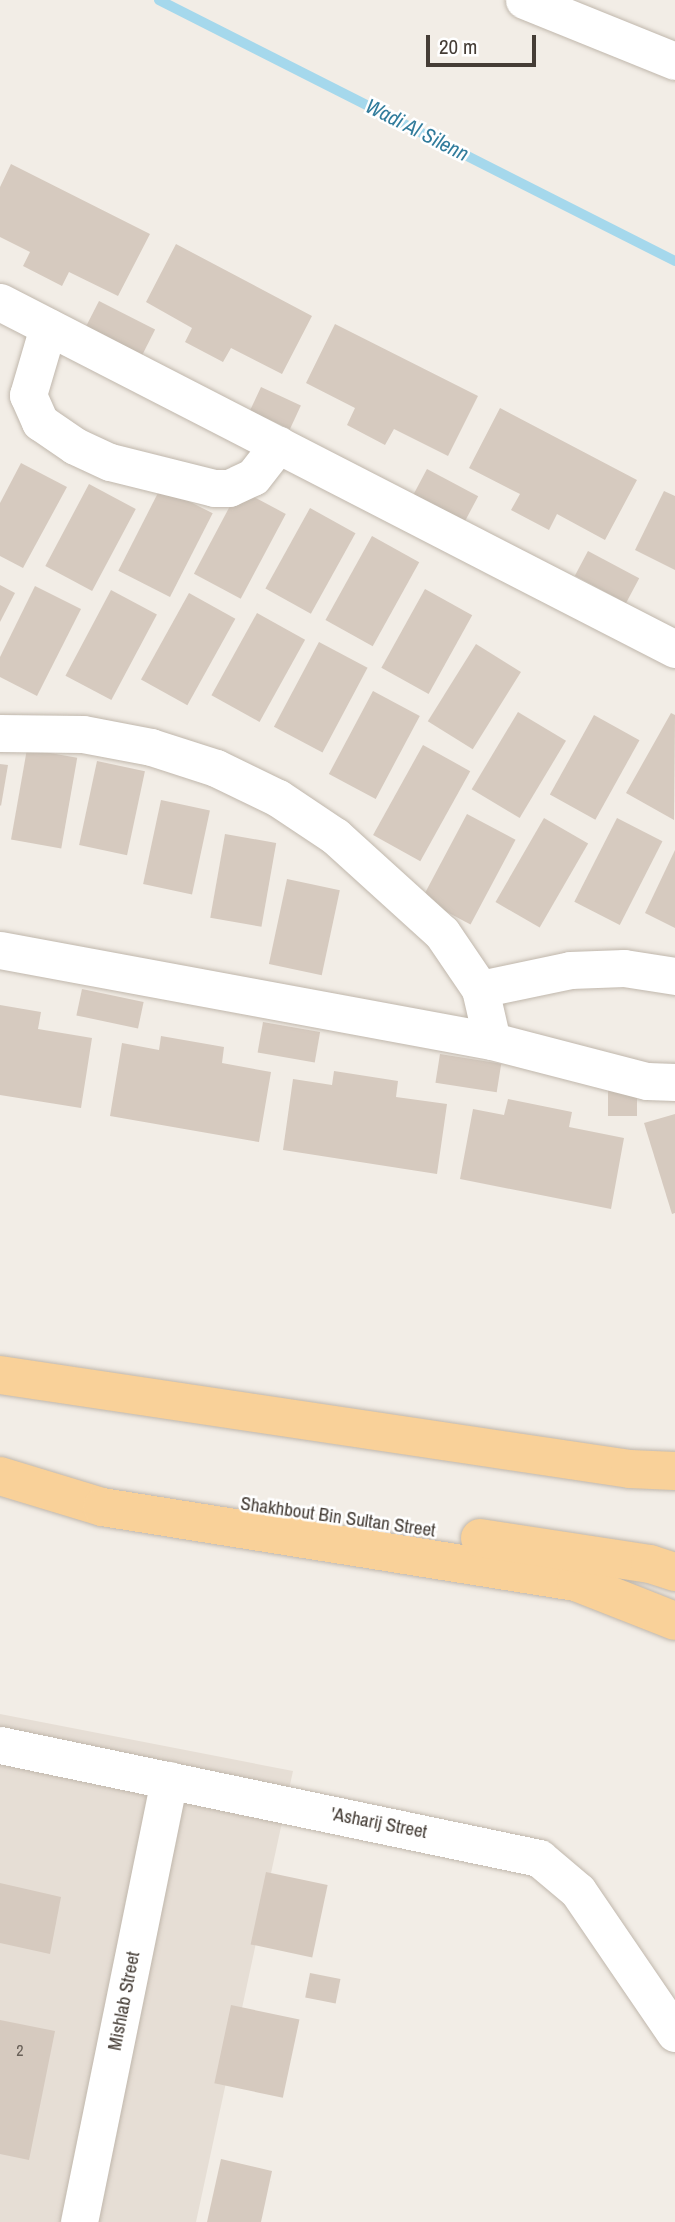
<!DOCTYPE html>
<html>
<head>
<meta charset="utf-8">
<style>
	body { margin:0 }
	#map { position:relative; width:675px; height:2222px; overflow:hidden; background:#f2ede6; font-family:"Archivo Narrow",sans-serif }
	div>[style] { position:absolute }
	.residential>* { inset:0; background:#e6ded5 }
	.stream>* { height:10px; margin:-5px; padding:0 5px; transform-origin:5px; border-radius:5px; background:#a5d8ec }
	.building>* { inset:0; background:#d6cabf; transform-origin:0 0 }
	.roads { filter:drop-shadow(0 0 2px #c0b7ac) drop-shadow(0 0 2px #c0b7ac) }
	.street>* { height:37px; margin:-18.5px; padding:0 18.5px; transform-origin:18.5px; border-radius:18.5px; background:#fff }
	.primary>* { height:38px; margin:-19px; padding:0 19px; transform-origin:19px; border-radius:19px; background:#f9d199 }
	span { translate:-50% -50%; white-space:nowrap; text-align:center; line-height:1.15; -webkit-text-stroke:5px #fff; paint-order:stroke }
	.number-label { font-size:16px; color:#696058 }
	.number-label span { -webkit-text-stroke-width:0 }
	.street-label { font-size:19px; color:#453d36 }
	.water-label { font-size:21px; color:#317c9c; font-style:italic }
	.scale { position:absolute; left:426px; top:35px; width:110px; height:32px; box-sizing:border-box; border:4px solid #453d36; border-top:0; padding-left:9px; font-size:21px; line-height:24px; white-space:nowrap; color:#453d36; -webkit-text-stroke:5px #fff; paint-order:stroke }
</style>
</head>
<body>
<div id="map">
	<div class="residential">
		<div style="clip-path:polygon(0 1714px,293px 1771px,196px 2222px,0 2222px)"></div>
	</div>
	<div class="stream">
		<div style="left:159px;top:0;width:578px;rotate:26.83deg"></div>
	</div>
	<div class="building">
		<div style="clip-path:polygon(11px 164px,150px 234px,118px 296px,69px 272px,62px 286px,23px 266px,30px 252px,0 237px,0 187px)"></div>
		<div style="clip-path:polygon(176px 244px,312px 316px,282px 374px,231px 348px,223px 362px,185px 342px,192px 328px,146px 302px)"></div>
		<div style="left:99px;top:301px;width:63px;height:29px;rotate:27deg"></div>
		<div style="clip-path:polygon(335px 324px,478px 396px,448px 456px,394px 429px,385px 445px,347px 425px,355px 408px,306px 383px)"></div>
		<div style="left:261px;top:387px;width:44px;height:26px;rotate:25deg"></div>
		<div style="clip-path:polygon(500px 408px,637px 480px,605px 540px,557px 514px,549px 530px,511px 510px,520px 494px,469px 468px)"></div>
		<div style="clip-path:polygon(21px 463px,67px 487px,23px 568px,0 556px,0 503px)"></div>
		<div style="left:427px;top:469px;width:58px;height:30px;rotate:28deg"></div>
		<div style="left:89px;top:484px;width:53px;height:93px;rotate:28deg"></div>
		<div style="left:161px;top:487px;width:58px;height:94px;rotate:27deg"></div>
		<div style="left:239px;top:489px;width:53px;height:96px;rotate:28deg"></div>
		<div style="clip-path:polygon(664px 491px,675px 496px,675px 570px,635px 550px)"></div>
		<div style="left:310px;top:508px;width:52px;height:92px;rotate:29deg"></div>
		<div style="left:372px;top:536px;width:54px;height:96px;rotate:29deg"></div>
		<div style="left:588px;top:551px;width:58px;height:28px;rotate:28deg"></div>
		<div style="clip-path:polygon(0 585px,15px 593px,0 622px)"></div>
		<div style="clip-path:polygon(35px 586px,81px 609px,37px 696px,0 677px,0 657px)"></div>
		<div style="left:425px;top:589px;width:54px;height:90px;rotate:29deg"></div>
		<div style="left:111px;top:590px;width:52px;height:97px;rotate:28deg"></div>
		<div style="left:189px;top:593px;width:53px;height:99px;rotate:29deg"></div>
		<div style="left:257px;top:613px;width:55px;height:94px;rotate:29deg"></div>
		<div style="left:319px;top:642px;width:55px;height:96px;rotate:28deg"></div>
		<div style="left:476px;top:644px;width:53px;height:91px;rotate:32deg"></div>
		<div style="left:373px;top:691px;width:53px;height:94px;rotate:28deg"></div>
		<div style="left:518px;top:712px;width:56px;height:90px;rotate:31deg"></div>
		<div style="clip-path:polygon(671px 713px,675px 715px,674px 820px,626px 793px)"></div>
		<div style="left:594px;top:715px;width:52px;height:91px;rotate:29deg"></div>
		<div style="left:423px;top:745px;width:54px;height:103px;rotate:29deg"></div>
		<div style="left:27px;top:749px;width:51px;height:92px;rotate:10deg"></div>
		<div style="left:97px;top:761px;width:49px;height:86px;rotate:12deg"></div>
		<div style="clip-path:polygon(0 764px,8px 765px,1px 806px,0 805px)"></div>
		<div style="left:161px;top:800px;width:50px;height:86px;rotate:12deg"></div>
		<div style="left:467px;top:814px;width:55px;height:96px;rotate:28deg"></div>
		<div style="left:544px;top:818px;width:51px;height:97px;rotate:30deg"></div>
		<div style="left:617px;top:818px;width:51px;height:94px;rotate:27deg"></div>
		<div style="left:225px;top:834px;width:52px;height:85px;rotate:10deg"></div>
		<div style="clip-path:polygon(675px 850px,675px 928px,645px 913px)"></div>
		<div style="left:287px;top:879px;width:54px;height:87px;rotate:12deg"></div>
		<div style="left:82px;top:989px;width:63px;height:27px;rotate:12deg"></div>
		<div style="clip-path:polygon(0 1005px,41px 1012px,38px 1029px,92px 1038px,81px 1108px,0 1095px)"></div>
		<div style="left:263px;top:1022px;width:58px;height:31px;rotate:10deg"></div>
		<div style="clip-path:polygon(161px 1036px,224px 1047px,222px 1063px,271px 1072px,259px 1142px,110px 1116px,122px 1043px,159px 1050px)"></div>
		<div style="left:440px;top:1054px;width:62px;height:29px;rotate:9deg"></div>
		<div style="clip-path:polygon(334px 1071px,398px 1081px,396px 1097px,447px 1104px,437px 1174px,283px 1150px,293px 1079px,332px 1085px)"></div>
		<div style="left:608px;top:1089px;width:29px;height:27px"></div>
		<div style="clip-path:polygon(508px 1099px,572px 1112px,569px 1127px,624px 1138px,611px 1209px,460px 1179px,473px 1109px,504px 1115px)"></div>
		<div style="clip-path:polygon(675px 1114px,675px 1213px,672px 1214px,644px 1123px)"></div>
		<div style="left:266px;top:1872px;width:63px;height:74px;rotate:12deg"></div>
		<div style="clip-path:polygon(0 1883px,61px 1897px,50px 1954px,0 1943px)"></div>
		<div style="left:310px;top:1973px;width:31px;height:25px;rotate:11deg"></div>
		<div style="left:231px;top:2005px;width:70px;height:80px;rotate:12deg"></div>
		<div style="clip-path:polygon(0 2020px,55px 2031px,29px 2160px,0 2154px)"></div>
		<div style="clip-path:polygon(221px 2159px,272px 2171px,261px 2222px,207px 2222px)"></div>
	</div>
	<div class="roads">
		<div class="street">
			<div style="left:524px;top:0;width:163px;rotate:22deg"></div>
			<div style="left:0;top:302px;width:759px;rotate:27.21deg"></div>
			<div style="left:48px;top:327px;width:71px;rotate:106.4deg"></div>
			<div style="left:28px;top:395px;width:30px;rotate:66deg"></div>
			<div style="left:40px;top:422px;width:42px;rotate:34.4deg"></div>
			<div style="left:75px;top:446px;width:38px;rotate:25deg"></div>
			<div style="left:110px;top:462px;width:107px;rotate:14deg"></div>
			<div style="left:214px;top:488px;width:15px"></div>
			<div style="left:229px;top:488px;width:26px;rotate:-25deg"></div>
			<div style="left:253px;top:477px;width:41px;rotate:-52deg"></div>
			<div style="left:0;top:733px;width:83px;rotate:0.7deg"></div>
			<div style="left:83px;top:734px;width:69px;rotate:10.8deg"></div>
			<div style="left:151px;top:747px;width:68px;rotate:17.9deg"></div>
			<div style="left:216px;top:768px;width:69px;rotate:25.8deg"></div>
			<div style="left:278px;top:798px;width:69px;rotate:33.7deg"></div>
			<div style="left:335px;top:836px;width:144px;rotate:42.2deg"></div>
			<div style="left:442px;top:933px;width:68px;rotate:55.8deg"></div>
			<div style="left:480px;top:989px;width:53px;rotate:77deg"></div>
			<div style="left:0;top:950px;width:500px;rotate:10.48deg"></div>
			<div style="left:492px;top:1041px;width:160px;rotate:14.5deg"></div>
			<div style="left:647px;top:1081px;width:28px;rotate:2deg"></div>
			<div style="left:480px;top:989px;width:92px;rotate:-11.9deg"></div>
			<div style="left:570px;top:970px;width:54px;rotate:-2.1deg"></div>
			<div style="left:624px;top:968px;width:52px;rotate:8.9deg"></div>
			<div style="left:0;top:1745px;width:551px;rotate:11.84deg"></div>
			<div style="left:539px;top:1858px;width:51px;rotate:40.2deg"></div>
			<div style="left:578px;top:1891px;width:172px;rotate:55.7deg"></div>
			<div style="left:79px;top:2222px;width:451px;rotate:-78.5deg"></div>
		</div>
		<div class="primary">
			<div style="left:0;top:1375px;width:637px;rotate:8.49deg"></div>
			<div style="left:630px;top:1469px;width:45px;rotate:2.5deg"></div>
			<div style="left:0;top:1476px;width:107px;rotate:16.9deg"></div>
			<div style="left:102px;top:1507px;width:480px;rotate:9deg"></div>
			<div style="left:576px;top:1582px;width:106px;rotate:21.5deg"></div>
			<div style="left:480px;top:1538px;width:172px;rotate:8.7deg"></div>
			<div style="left:650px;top:1564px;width:26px;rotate:18deg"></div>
		</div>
	</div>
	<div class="number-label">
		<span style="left:20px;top:2050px">2</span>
	</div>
	<div class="street-label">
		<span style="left:338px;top:1517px;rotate:8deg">Shakhbout Bin Sultan Street</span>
		<span style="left:379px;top:1823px;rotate:11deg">'Asharij Street</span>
		<span style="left:124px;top:2001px;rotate:-79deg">Mishlab Street</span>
	</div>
	<div class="water-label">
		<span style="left:417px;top:130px;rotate:27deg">Wadi Al Silenn</span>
	</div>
	<div class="scale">20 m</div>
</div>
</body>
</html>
